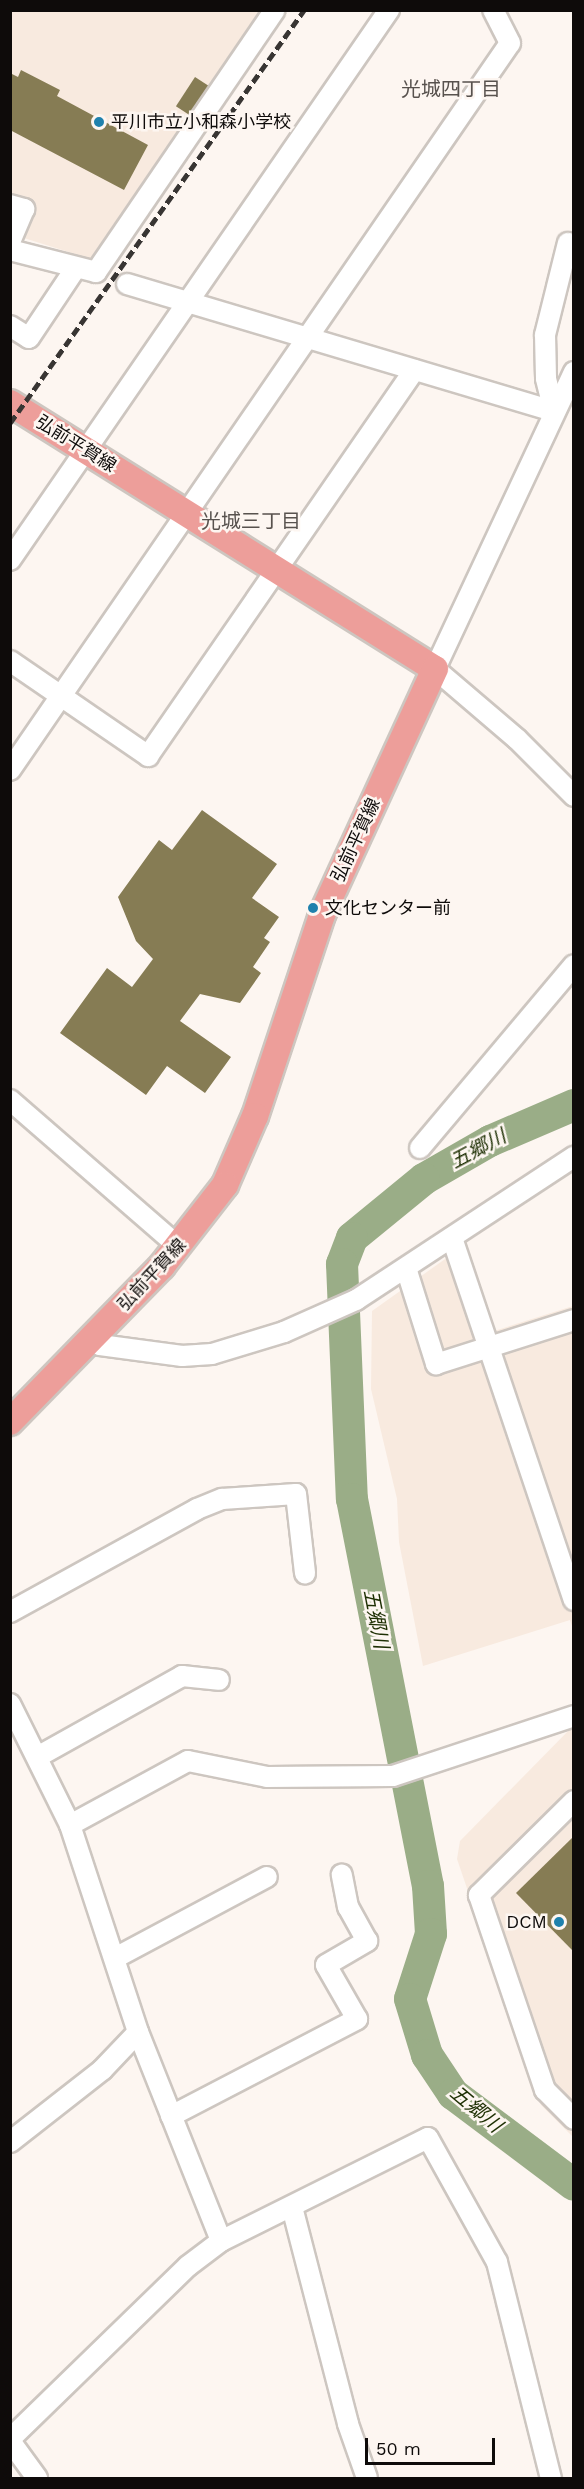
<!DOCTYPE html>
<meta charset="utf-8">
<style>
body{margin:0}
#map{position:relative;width:584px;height:2489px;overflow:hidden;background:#fdf6f1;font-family:"Work Sans","Noto Sans JP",sans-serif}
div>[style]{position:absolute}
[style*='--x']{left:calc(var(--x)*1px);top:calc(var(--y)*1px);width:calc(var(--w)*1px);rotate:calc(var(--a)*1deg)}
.built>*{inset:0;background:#f8eadf}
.river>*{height:32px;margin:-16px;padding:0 16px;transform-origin:16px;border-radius:16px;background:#9aad87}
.building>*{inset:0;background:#867c54;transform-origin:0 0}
.roads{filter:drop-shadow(2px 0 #cdc6c0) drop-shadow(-2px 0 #cdc6c0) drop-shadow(0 2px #cdc6c0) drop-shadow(0 -2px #cdc6c0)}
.minor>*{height:20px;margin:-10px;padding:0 10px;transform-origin:10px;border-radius:10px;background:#fff}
.major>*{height:26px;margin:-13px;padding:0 13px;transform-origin:13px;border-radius:13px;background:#ed9e9a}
.rail>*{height:4.5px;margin-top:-2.25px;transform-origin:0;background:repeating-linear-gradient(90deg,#383533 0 9px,transparent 0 13.5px)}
.dots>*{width:16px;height:16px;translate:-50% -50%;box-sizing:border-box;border:3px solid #fdf6f1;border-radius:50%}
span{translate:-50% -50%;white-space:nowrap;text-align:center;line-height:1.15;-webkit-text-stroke:5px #fdf6f1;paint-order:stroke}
.poi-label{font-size:18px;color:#0e0b0a}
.left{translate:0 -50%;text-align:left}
.right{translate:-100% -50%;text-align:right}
.street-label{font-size:18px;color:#0e0b0a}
.neighbourhood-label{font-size:20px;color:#58524e}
.water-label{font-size:20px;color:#1e3004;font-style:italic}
.frame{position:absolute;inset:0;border:12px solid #0e0b0a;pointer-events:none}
.scale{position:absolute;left:365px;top:2438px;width:130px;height:27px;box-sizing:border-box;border:3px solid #0e0b0a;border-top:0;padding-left:8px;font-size:18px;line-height:21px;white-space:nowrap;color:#0e0b0a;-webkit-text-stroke:4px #fdf6f1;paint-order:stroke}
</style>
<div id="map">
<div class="built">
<i style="clip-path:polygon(10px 11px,263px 11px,97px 256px,91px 259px,11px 234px)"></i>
<i style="clip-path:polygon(462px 1247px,491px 1332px,573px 1306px,573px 1629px,570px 1620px,423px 1666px,399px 1542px,397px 1499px,371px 1389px,372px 1311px)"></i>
<i style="clip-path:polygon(573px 1726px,573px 2137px,541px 2105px,457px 1859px,460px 1841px)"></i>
</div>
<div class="river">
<i style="--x:574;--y:1105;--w:91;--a:156.8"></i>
<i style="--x:490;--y:1141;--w:76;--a:150.1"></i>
<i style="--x:424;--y:1179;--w:93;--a:140.7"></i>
<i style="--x:352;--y:1238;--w:28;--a:111"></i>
<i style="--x:342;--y:1264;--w:235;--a:87.6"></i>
<i style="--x:352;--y:1499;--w:394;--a:78.9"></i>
<i style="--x:428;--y:1886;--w:48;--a:86.4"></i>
<i style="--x:431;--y:1934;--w:68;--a:107.9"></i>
<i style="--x:410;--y:1999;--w:59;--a:73.1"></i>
<i style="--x:427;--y:2055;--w:47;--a:56.3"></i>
<i style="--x:453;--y:2094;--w:151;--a:36.9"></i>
</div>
<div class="building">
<i style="clip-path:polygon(21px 70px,60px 90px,57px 96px,148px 145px,124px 190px,10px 130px,10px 73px,18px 77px)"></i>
<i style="left:195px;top:77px;width:17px;height:35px;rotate:33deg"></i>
<i style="clip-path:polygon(202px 810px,277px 864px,252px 898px,279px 917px,264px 938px,270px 942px,253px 967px,261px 973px,240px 1003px,200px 994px,180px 1021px,231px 1057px,205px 1093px,167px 1066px,146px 1095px,60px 1033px,107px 968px,132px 987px,153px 959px,136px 941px,118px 897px,159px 840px,172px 850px)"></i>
<i style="clip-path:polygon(573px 1837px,573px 1951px,516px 1893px)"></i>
</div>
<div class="roads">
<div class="minor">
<i style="--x:10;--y:205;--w:15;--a:16"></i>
<i style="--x:24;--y:209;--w:36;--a:113"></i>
<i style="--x:10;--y:250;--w:89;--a:14.3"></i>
<i style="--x:96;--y:272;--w:317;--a:-55.7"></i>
<i style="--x:127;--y:284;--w:445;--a:16.6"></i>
<i style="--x:10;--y:326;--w:22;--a:32"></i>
<i style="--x:29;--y:338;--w:83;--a:-56.3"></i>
<i style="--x:574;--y:372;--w:328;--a:115.1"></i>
<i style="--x:435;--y:669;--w:108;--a:40.5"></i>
<i style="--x:517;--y:739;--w:81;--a:45"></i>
<i style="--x:554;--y:411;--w:34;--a:-104"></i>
<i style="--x:546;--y:378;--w:43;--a:-91.3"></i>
<i style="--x:545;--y:335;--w:95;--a:-76"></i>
<i style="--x:10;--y:560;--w:668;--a:-55.43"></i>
<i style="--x:10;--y:661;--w:168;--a:34.5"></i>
<i style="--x:148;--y:756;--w:469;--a:-55.4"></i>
<i style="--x:10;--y:770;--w:882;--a:-55.48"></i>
<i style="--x:510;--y:43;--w:37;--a:-117"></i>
<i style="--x:10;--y:1100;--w:224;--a:41"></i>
<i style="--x:420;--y:1148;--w:239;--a:-49.9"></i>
<i style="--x:452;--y:1238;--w:382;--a:71.4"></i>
<i style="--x:406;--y:1268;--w:101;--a:72.6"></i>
<i style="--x:436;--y:1364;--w:145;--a:-17.7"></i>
<i style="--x:92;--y:1339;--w:10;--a:37"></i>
<i style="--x:100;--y:1345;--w:83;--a:7.6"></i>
<i style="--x:182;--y:1356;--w:30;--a:-4"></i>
<i style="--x:212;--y:1354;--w:75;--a:-17"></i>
<i style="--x:284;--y:1332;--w:79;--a:-24"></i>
<i style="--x:356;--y:1300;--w:261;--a:-33.3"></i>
<i style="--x:10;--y:1612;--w:213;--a:-28.8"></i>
<i style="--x:197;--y:1509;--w:27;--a:-22"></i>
<i style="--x:222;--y:1499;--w:74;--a:-3.9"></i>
<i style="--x:296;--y:1494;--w:80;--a:83.5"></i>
<i style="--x:10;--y:1704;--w:135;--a:63.6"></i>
<i style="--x:70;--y:1825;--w:218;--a:71.8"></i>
<i style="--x:138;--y:2032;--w:225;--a:68.3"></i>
<i style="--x:39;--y:1756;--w:164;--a:-29.2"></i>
<i style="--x:182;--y:1676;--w:37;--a:6"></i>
<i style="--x:574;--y:1801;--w:134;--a:135.3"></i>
<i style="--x:479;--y:1895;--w:206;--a:71.3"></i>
<i style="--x:545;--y:2090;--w:41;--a:45"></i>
<i style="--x:70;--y:1825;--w:134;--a:-28.5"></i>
<i style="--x:188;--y:1761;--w:81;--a:11.4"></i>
<i style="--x:267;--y:1777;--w:126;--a:-0.5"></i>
<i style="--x:393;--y:1776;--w:191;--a:-18.3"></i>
<i style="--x:115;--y:1958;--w:172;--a:-28.1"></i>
<i style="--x:171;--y:2116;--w:210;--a:-27.5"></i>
<i style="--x:357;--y:2019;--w:62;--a:-119.9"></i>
<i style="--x:326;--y:1965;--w:48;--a:-30.3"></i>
<i style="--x:367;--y:1941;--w:39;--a:-119"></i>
<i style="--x:348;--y:1907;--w:33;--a:-101"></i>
<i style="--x:10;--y:2142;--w:117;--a:-38"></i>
<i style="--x:102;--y:2070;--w:52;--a:-46.5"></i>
<i style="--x:292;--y:2207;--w:224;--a:75.5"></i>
<i style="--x:348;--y:2424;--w:57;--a:70.6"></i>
<i style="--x:10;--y:2439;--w:248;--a:-44.2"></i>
<i style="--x:188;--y:2266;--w:41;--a:-37.1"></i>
<i style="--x:221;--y:2241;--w:231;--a:-26.5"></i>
<i style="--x:428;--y:2138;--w:142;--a:60.9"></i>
<i style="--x:497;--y:2262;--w:223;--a:76"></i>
<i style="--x:10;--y:2441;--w:46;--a:53.9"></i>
</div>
<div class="major">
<i style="--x:10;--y:403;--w:501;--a:32.04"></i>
<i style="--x:435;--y:669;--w:271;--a:114.7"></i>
<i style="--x:322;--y:915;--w:212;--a:108.4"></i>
<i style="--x:255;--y:1116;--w:75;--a:113.5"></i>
<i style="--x:225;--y:1185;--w:103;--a:127.9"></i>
<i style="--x:162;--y:1266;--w:218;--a:134.3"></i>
</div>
</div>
<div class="rail">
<i style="--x:10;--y:423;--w:507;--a:-54.55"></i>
</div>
<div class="dots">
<i style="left:99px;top:122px;background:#1f81ad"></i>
<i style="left:313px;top:908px;background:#1f81ad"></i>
<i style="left:559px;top:1922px;background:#1f81ad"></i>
</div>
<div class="poi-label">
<span class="left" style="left:111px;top:122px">平川市立小和森小学校</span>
<span class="left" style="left:325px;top:908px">文化センター前</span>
<span class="right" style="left:547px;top:1922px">DCM</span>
</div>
<div class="street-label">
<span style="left:76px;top:444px;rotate:32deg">弘前平賀線</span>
<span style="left:356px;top:840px;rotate:-65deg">弘前平賀線</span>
<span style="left:152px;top:1275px;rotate:-47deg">弘前平賀線</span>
</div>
<div class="neighbourhood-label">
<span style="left:451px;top:89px">光城四丁目</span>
<span style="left:251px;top:521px">光城三丁目</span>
</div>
<div class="water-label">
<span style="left:478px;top:1149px;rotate:-28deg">五郷川</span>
<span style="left:376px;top:1619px;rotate:79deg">五郷川</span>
<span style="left:476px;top:2109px;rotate:40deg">五郷川</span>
</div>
<div class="frame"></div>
<div class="scale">50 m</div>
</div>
